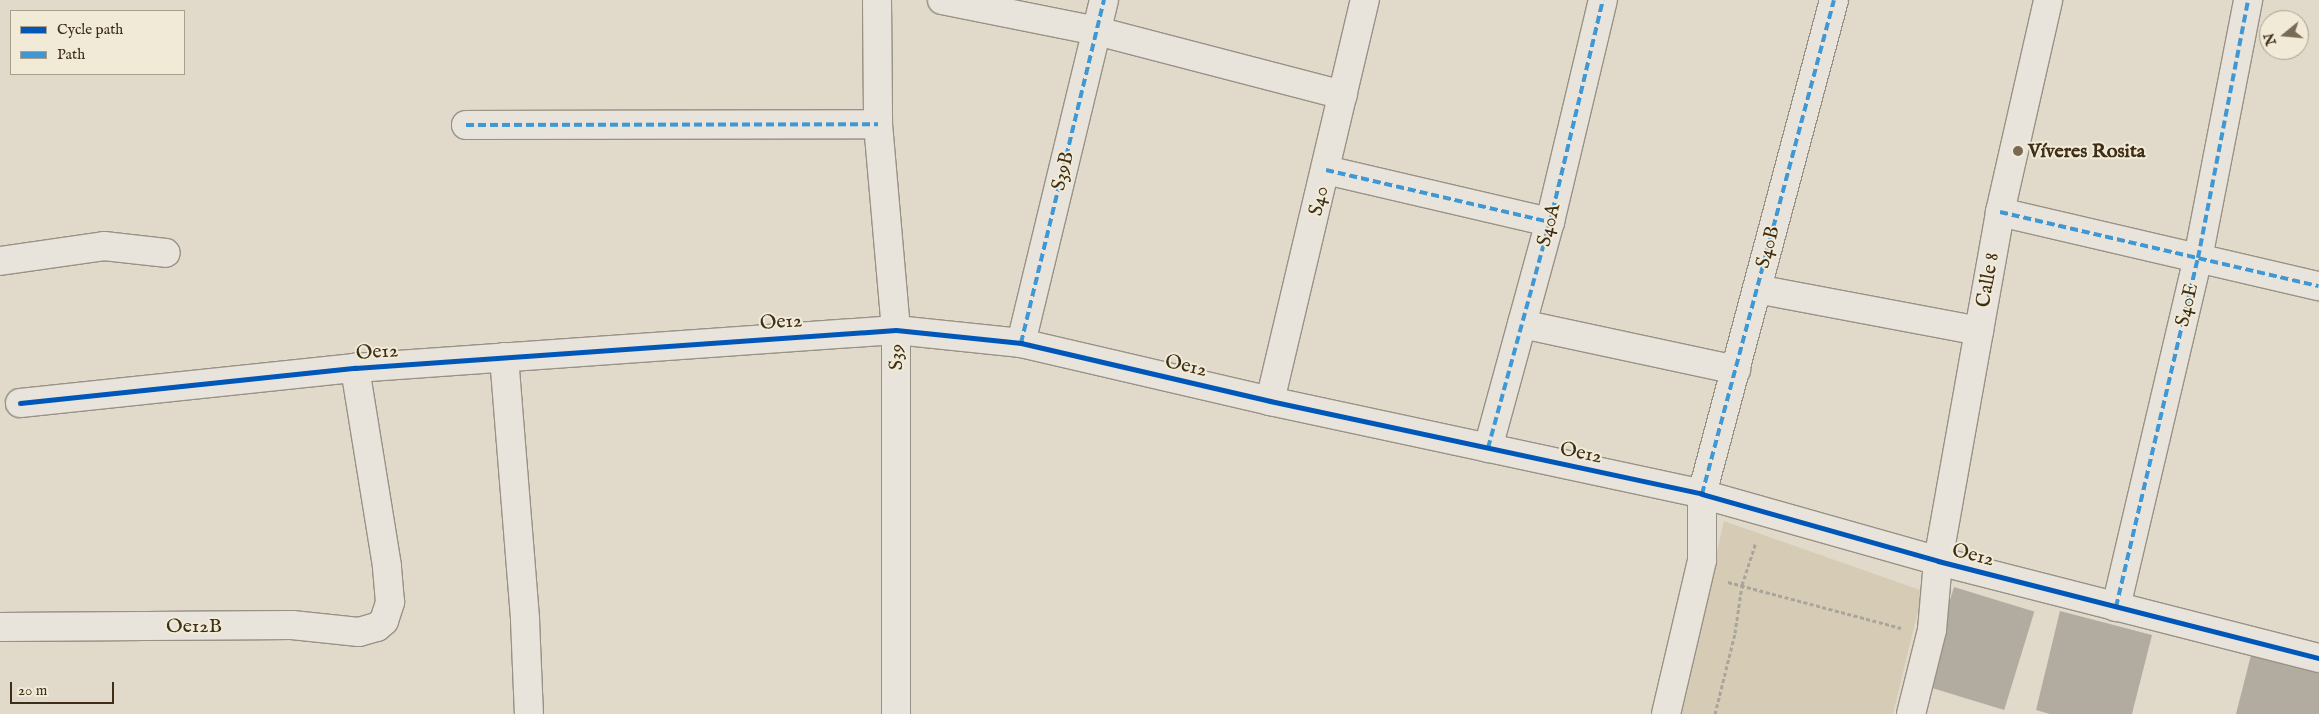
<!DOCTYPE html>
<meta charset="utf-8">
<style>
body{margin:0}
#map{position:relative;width:2319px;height:714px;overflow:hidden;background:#e1dacb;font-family:"IM FELL English",serif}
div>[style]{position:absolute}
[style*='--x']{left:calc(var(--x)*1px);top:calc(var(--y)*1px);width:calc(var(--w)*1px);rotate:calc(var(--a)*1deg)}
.green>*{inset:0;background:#d6ccb6}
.building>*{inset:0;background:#b2aca0;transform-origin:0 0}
.path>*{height:3px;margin-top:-1.5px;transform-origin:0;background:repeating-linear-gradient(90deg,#aaa59c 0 4px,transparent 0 6.5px)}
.roads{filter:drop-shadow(1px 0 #989286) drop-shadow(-1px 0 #989286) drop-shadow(0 1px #989286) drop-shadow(0 -1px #989286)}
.minor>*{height:28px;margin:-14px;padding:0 14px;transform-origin:14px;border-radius:14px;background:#e8e4dc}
.quiet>*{height:4px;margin-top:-2px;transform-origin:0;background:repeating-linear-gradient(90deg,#3f97d4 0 8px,transparent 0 12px)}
.cycleway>*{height:5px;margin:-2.5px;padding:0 2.5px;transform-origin:2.5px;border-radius:2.5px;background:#0057b8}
.dots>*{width:14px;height:14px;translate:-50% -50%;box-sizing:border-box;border:2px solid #f1ead7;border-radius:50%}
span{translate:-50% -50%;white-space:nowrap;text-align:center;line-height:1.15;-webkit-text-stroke:4px #f1ead7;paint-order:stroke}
.poi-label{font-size:20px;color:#3f2e16;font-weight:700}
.left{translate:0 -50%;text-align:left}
.street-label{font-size:20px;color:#3f2e16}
.legend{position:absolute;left:10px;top:10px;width:175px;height:65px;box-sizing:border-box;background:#f1ead7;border:1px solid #aa9f8a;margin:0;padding:6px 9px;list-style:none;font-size:15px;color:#3f2e16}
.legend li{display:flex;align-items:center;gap:10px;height:25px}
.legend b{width:25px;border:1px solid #aa9f8a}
.north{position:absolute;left:2259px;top:10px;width:50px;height:50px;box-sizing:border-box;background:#f1ead7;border:1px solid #aa9f8a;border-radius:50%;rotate:253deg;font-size:14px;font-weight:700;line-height:20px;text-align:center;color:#3f2e16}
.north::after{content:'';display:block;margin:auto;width:18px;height:22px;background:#786a55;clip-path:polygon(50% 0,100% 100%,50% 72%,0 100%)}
.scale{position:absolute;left:10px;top:682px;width:104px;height:22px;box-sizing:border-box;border:2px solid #3f2e16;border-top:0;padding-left:6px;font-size:15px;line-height:18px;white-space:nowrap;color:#3f2e16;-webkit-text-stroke:4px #f1ead7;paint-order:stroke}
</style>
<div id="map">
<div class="green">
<i style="clip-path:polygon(1724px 521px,1923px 591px,1893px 714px,1680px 714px)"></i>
</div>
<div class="building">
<i style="left:1954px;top:587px;width:84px;height:103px;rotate:17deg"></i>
<i style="clip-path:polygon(2060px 611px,2152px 635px,2132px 714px,2050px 714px,2036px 710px)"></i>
<i style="clip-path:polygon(2251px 655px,2319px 673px,2319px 714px,2236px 714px)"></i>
</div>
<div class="path">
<i style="--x:1728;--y:582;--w:179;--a:14.9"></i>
<i style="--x:1715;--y:714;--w:83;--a:-76.1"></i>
<i style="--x:1735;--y:633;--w:49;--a:-81.7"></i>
<i style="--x:1742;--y:585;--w:45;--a:-72"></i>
</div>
<div class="roads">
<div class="minor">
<i style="--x:877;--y:0;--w:124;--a:89.5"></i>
<i style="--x:878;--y:124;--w:207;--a:85"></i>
<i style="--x:896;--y:330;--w:384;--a:90"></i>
<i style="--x:942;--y:0;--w:158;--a:11.3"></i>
<i style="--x:1097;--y:31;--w:254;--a:14.6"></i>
<i style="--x:466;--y:125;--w:412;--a:-0.1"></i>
<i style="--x:1326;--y:170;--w:230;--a:13.1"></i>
<i style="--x:2000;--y:212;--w:327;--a:13.1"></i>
<i style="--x:0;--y:261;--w:105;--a:-8.2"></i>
<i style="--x:104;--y:246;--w:62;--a:6.4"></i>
<i style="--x:1757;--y:289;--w:226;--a:10.7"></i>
<i style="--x:1522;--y:324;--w:219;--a:12.1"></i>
<i style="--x:1021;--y:343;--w:353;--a:-76.4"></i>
<i style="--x:504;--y:357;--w:264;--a:85.4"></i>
<i style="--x:525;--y:620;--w:94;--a:87.6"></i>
<i style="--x:1270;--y:401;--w:412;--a:-76.7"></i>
<i style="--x:20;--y:403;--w:337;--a:-6"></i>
<i style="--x:355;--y:368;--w:542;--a:-4.02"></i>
<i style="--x:896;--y:330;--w:126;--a:5.9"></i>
<i style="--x:1021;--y:343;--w:256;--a:13.1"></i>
<i style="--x:1270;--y:401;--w:442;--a:12.1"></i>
<i style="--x:1702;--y:494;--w:245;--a:15.8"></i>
<i style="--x:1938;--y:561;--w:393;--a:14.3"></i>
<i style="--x:1488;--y:448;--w:234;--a:-74.7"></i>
<i style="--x:1550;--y:222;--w:228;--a:-76.6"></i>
<i style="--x:2116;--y:607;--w:359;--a:-76.8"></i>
<i style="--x:2198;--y:258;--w:263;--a:-79"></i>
<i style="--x:0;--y:627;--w:292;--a:-0.4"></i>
<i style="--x:292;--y:625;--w:67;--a:6"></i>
<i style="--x:359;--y:632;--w:19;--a:-16"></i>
<i style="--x:377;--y:627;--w:9;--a:-41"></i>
<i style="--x:384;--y:621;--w:20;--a:-72"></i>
<i style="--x:390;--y:602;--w:36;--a:-95"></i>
<i style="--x:387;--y:566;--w:201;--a:-99.2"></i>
<i style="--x:1666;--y:714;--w:158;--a:-76.8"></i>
<i style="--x:1702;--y:560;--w:66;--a:-90"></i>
<i style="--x:1702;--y:494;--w:511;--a:-75.04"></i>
<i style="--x:1911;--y:714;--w:87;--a:-76"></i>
<i style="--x:1932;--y:630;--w:69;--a:-85"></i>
<i style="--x:1938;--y:561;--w:354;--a:-79.9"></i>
<i style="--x:2000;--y:212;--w:217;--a:-77.2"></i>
</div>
</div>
<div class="quiet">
<i style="--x:466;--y:125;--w:412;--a:-0.1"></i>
<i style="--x:1326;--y:170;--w:230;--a:13.1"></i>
<i style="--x:2000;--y:212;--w:327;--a:13.1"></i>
<i style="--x:1021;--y:343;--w:353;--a:-76.4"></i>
<i style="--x:1488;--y:448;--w:234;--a:-74.7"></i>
<i style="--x:1550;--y:222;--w:228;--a:-76.6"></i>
<i style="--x:1702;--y:494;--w:511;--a:-75.04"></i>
<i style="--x:2116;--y:607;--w:359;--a:-76.8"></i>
<i style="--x:2198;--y:258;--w:263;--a:-79"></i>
</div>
<div class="cycleway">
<i style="--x:20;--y:403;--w:337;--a:-6"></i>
<i style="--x:355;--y:368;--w:542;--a:-4.02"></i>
<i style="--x:896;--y:330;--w:126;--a:5.9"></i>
<i style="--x:1021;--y:343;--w:256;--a:13.1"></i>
<i style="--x:1270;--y:401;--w:442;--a:12.1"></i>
<i style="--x:1702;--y:494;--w:245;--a:15.8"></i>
<i style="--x:1938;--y:561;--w:393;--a:14.3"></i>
</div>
<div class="dots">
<i style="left:2018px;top:151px;background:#786a55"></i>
</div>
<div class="poi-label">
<span class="left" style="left:2028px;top:151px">Víveres Rosita</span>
</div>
<div class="street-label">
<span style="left:1063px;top:171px;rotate:-76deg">S39B</span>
<span style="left:1319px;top:201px;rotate:-76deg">S40</span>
<span style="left:1549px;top:225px;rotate:-76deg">S40A</span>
<span style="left:1768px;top:247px;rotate:-75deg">S40B</span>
<span style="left:1988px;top:280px;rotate:-80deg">Calle 8</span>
<span style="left:2187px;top:305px;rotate:-77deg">S40E</span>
<span style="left:781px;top:322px;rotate:-4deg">Oe12</span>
<span style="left:377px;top:352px;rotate:-4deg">Oe12</span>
<span style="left:896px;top:357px;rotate:-90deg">S39</span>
<span style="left:1186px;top:366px;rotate:13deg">Oe12</span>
<span style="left:1581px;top:453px;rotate:12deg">Oe12</span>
<span style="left:1973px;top:555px;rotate:14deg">Oe12</span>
<span style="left:194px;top:626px">Oe12B</span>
</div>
<ul class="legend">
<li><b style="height:6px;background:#0057b8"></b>Cycle path</li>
<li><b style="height:6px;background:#3f97d4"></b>Path</li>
</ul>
<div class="north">N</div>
<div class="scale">20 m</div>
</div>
